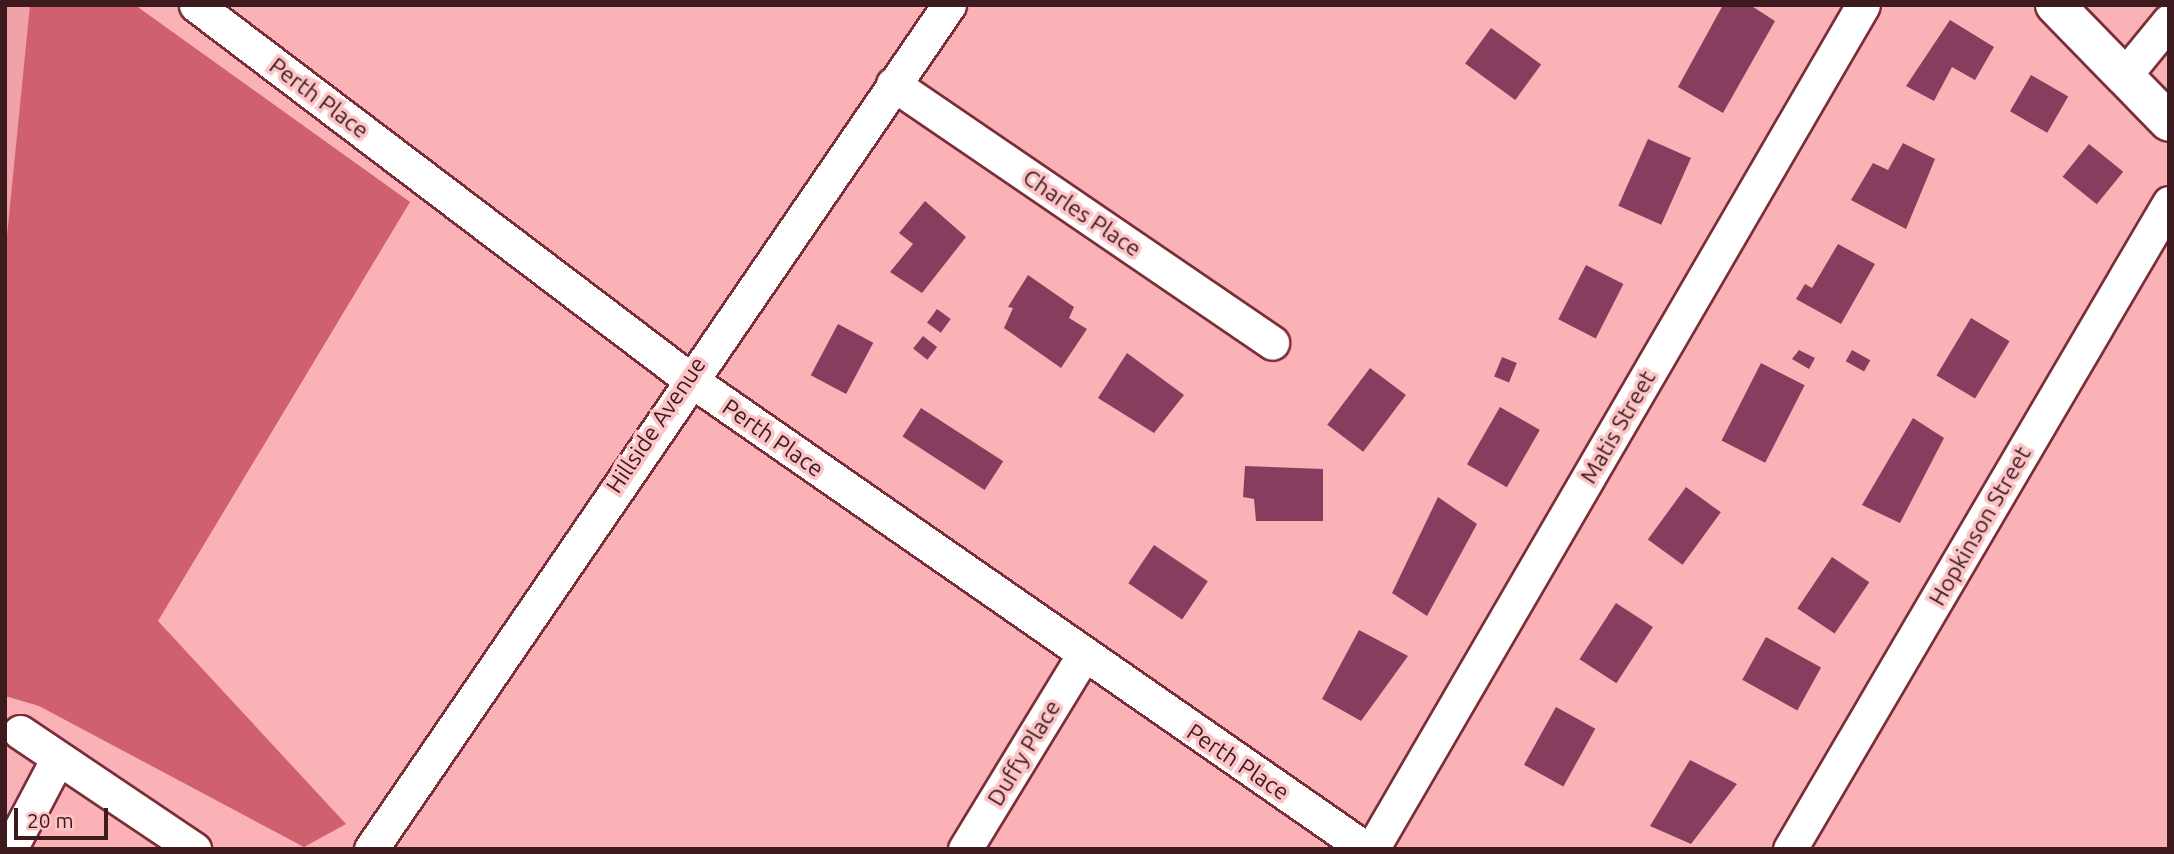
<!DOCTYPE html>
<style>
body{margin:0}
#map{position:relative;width:2174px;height:854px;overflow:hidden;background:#fab2b6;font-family:Ubuntu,sans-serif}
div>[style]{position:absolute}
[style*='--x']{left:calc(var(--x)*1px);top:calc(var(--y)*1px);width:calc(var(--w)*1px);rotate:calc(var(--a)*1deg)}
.built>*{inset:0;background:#efa2a7}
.forest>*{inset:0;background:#d0606d}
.building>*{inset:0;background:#873e5e;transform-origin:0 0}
.roads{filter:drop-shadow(2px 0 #7a2e39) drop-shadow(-2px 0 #7a2e39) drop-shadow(0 2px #7a2e39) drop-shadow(0 -2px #7a2e39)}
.street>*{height:33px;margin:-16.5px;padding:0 16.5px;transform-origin:16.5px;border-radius:16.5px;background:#fff}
.secondary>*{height:38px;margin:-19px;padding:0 19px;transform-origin:19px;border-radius:19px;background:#fff}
span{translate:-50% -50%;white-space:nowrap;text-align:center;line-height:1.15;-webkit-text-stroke:7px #fcc4c7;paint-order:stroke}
.street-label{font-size:23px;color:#3c1a1e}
.frame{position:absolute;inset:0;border:7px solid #3c1a1e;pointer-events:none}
.scale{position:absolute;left:14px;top:808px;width:94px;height:32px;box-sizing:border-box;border:4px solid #3c1a1e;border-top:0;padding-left:9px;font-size:21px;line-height:24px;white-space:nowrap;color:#3c1a1e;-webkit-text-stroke:5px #fcc4c7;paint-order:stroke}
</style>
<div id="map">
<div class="built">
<i style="clip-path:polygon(5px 5px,89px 5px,5px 440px)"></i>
</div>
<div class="forest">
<i style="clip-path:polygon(30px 5px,135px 5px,410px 202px,158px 621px,346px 824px,304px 847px,39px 706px,5px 696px,5px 256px)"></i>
</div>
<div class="building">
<i style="clip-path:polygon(1723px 5px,1750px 5px,1775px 21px,1723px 113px,1678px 87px)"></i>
<i style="clip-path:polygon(1950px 20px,1994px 47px,1975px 80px,1952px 67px,1934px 101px,1906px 86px)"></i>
<i style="left:1491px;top:28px;width:62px;height:44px;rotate:36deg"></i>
<i style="left:2031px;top:75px;width:43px;height:42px;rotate:30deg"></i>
<i style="left:1648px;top:139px;width:47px;height:73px;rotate:24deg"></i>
<i style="clip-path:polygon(1903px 143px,1935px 159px,1906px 229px,1851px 200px,1873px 163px,1888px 170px)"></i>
<i style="left:2089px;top:144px;width:44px;height:42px;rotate:39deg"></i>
<i style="clip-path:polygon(925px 201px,966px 237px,922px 293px,890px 272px,913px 244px,899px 233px)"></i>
<i style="clip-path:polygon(1838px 244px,1875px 264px,1841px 324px,1796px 299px,1805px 284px,1812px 288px)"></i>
<i style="left:1586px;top:265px;width:42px;height:61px;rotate:27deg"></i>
<i style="clip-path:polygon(1028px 275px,1074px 307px,1069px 318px,1087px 329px,1061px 368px,1004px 328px,1013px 308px,1008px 307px)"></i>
<i style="left:937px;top:309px;width:17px;height:17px;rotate:36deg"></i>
<i style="left:1971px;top:318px;width:45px;height:67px;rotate:31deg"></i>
<i style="left:838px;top:324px;width:40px;height:58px;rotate:28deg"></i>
<i style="left:923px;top:336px;width:18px;height:16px;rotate:38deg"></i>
<i style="clip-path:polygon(1799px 350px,1815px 358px,1809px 369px,1792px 359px)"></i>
<i style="left:1852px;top:350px;width:21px;height:13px;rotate:29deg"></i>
<i style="clip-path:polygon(1127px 353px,1184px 395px,1154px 433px,1098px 398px)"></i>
<i style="left:1502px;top:357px;width:16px;height:21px;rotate:22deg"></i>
<i style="left:1761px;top:363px;width:49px;height:87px;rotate:27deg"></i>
<i style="left:1370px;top:368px;width:45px;height:71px;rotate:37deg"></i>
<i style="left:1500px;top:407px;width:46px;height:66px;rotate:30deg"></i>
<i style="left:921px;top:408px;width:98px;height:34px;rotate:33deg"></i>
<i style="clip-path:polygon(1913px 418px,1944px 438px,1900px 523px,1862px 505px)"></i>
<i style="clip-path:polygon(1245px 466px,1323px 469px,1323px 521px,1256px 521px,1254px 499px,1243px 497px)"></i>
<i style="left:1686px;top:487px;width:43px;height:65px;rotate:36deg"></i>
<i style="clip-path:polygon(1438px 497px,1477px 524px,1427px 616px,1392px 593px)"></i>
<i style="left:1154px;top:545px;width:65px;height:46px;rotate:34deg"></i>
<i style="left:1832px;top:557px;width:45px;height:62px;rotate:34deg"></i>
<i style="left:1616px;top:603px;width:44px;height:67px;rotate:33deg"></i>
<i style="clip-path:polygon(1359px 630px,1408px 656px,1361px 721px,1322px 699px)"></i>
<i style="left:1766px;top:637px;width:63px;height:49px;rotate:29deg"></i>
<i style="left:1556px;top:707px;width:45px;height:66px;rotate:29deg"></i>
<i style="clip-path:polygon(1690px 760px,1737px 784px,1691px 844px,1650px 826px)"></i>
</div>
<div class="roads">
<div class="street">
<i style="--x:196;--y:5;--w:617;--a:37.17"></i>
<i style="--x:688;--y:378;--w:826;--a:34.79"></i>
<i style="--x:2124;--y:76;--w:71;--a:-50.7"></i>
<i style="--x:893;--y:84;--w:459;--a:34.3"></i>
<i style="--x:20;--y:732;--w:210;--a:33.9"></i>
<i style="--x:10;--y:849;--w:101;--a:-62.2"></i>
<i style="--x:371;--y:849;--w:1023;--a:-55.6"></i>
<i style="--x:965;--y:849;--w:225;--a:-58.6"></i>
<i style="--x:1372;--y:849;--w:976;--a:-59.81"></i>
<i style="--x:1790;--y:849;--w:749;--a:-59.6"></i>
</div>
<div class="secondary">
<i style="--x:2055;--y:5;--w:163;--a:45.7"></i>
</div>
</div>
<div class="street-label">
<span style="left:319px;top:98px;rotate:37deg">Perth Place</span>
<span style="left:1082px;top:213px;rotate:34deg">Charles Place</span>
<span style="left:656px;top:425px;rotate:-56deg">Hillside Avenue</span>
<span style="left:1618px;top:427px;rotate:-60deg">Matis Street</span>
<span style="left:773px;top:438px;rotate:35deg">Perth Place</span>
<span style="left:1980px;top:526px;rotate:-60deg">Hopkinson Street</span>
<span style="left:1024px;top:753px;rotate:-59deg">Duffy Place</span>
<span style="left:1238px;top:762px;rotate:34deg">Perth Place</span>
</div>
<div class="frame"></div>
<div class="scale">20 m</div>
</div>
